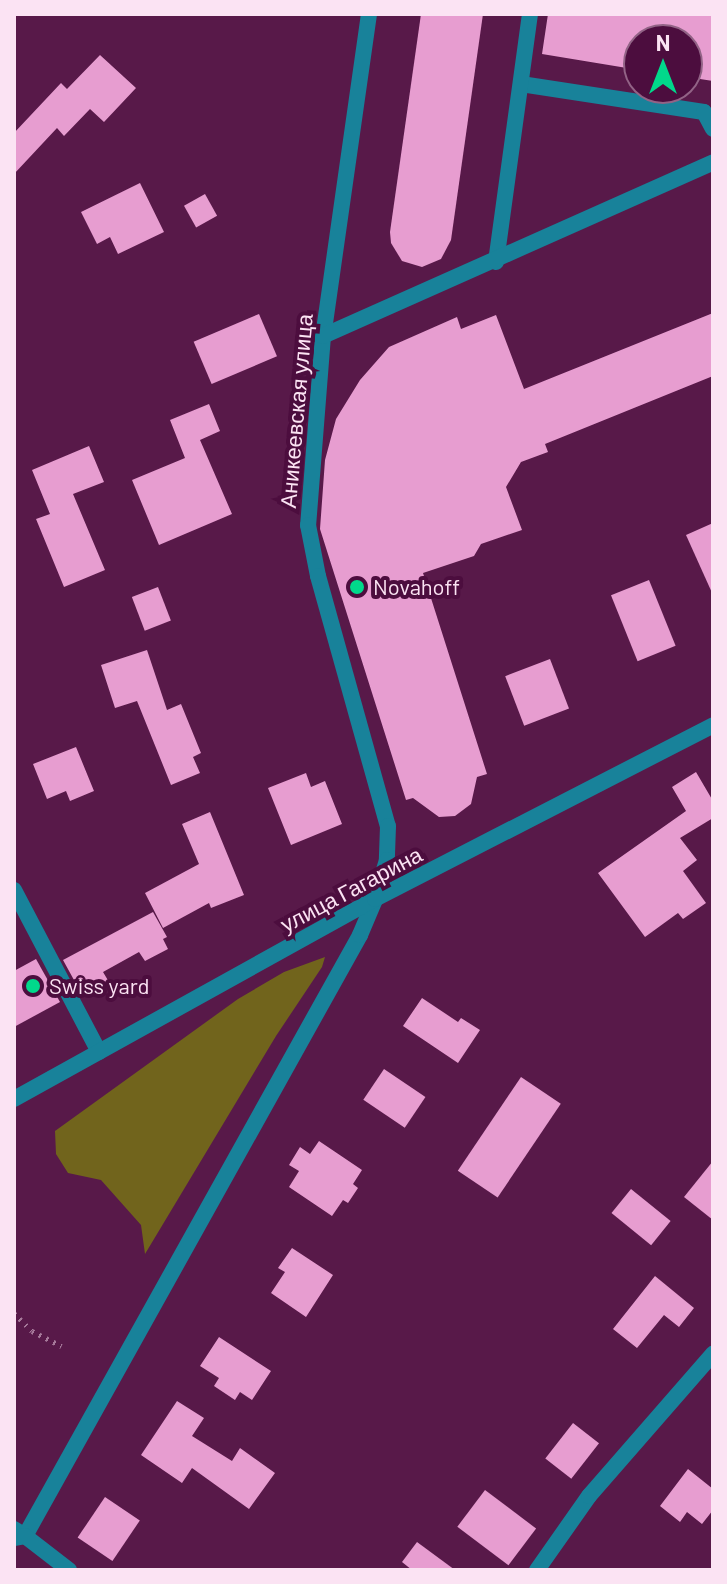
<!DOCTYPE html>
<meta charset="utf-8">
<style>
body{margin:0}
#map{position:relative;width:727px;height:1584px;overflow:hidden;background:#581949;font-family:Barlow,sans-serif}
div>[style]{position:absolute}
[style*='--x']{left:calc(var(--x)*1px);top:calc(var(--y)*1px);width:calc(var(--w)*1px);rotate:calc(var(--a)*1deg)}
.forest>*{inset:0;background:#71641c}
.building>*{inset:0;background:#e79dd0;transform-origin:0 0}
.path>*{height:5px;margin-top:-2.5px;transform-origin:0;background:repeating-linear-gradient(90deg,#a6799a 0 2px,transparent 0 8px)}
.service>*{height:16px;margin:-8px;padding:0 8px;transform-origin:8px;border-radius:8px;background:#18829a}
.minor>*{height:16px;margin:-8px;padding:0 8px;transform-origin:8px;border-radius:8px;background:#18829a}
.dots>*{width:22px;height:22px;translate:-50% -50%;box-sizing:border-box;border:4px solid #4c0d3e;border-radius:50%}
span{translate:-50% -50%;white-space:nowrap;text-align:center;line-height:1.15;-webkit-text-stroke:8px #4c0d3e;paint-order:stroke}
.street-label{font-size:22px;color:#fbe3f3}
.poi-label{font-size:22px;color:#fbe3f3}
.left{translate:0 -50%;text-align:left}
.frame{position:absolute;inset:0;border:16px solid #fbe3f3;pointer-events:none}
.north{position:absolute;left:623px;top:24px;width:80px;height:80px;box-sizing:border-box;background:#4c0d3e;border:2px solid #926386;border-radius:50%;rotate:0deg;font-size:22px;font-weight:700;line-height:32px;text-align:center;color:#fbe3f3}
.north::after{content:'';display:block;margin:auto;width:28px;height:36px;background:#01d98b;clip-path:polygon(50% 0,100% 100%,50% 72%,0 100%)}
</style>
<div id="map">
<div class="forest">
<i style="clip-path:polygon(325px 957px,322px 967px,276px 1036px,145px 1254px,141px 1225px,101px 1180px,68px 1173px,56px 1154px,55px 1131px,238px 999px,284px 972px)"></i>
</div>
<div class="building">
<i style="clip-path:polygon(421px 14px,483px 14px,451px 240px,441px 259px,422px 267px,402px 261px,391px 243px,390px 232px)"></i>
<i style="clip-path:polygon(548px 14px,713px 14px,713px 81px,687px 77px,687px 40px,639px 40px,639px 70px,542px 54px)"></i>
<i style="clip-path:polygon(100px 55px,136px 88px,104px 122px,90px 109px,64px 136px,57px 128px,14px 174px,14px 133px,61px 83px,67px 89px)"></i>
<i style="clip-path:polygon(140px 183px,164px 232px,118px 254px,110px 237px,97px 244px,81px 212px)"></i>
<i style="left:205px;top:194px;width:25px;height:24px;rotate:61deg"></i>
<i style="clip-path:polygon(713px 313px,713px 376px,545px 444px,548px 452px,521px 462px,506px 487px,522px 530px,481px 544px,474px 556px,423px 573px,487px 774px,477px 777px,471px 804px,455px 816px,439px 817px,413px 798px,406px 800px,320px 529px,325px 460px,336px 419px,360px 380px,389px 347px,457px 317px,461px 329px,496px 315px,524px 389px)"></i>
<i style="left:259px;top:314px;width:46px;height:71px;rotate:67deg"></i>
<i style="clip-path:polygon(209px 404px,220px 431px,200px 440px,232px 514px,159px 545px,132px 480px,185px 458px,170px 420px)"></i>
<i style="clip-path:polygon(89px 446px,104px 482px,73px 494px,105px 570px,64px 587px,36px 519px,50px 514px,32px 470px)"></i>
<i style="clip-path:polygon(713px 523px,713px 595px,686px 535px)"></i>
<i style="left:649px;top:580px;width:71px;height:41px;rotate:68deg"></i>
<i style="left:158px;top:587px;width:36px;height:28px;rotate:69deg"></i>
<i style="clip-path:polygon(147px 650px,167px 710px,181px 704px,201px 753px,193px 757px,200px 773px,171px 785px,137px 701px,115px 708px,101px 665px)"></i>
<i style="left:550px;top:659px;width:53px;height:48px;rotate:69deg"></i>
<i style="clip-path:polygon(76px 747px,94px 791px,70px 801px,66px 791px,47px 799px,33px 764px)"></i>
<i style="clip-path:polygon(696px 772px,713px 801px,713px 818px,680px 838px,697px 860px,683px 871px,706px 903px,683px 919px,678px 913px,645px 937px,598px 873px,686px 811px,672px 787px)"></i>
<i style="clip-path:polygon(306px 773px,311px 787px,325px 781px,342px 824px,291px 845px,268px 788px)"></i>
<i style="clip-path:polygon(210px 812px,244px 895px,211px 908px,209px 903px,163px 928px,145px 893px,199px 864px,182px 824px)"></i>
<i style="clip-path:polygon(153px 912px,167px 937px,163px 939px,168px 949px,145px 961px,139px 952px,103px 972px,109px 982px,86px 994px,83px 989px,80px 991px,63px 960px)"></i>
<i style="clip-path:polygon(36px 959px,60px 1002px,14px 1027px,14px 971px)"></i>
<i style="clip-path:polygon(422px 998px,458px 1022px,461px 1018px,480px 1030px,458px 1063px,403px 1026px)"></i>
<i style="left:384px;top:1069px;width:50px;height:37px;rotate:34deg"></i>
<i style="left:521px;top:1077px;width:48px;height:113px;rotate:34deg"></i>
<i style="clip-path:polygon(319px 1141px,362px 1170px,353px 1184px,358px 1188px,348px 1203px,343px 1200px,332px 1216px,289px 1187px,299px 1171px,289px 1165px,300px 1147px,310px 1154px)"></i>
<i style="clip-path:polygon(713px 1161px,713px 1220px,684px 1197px)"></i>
<i style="left:631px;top:1189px;width:51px;height:31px;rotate:39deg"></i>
<i style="clip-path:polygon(292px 1248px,333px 1275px,306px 1317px,271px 1293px,285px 1272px,278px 1268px)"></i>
<i style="clip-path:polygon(655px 1276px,694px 1308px,679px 1327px,664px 1315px,637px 1348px,613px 1329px)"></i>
<i style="clip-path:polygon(219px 1337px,271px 1371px,252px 1400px,240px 1392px,235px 1400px,214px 1386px,219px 1378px,200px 1366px)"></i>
<i style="clip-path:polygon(177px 1401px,204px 1418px,192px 1436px,232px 1461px,240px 1448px,275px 1473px,249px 1509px,192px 1468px,182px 1483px,141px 1455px)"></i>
<i style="left:573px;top:1423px;width:33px;height:45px;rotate:38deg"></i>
<i style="clip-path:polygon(688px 1469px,713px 1489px,713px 1510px,702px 1524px,687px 1512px,680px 1522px,660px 1506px)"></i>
<i style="left:485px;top:1490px;width:64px;height:46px;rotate:37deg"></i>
<i style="left:105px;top:1497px;width:42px;height:49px;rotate:34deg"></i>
<i style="clip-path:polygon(417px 1542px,455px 1570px,412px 1570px,402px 1562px)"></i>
</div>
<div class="path">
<i style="--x:14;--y:1313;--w:25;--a:45"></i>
<i style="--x:32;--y:1331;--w:33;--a:27"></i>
</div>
<div class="service">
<i style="--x:521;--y:84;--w:185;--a:8.7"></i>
<i style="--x:704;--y:112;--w:19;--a:62"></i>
<i style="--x:496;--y:262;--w:250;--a:-82.2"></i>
<i style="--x:14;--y:890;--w:183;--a:62.3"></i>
<i style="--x:14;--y:1529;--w:13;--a:32"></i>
<i style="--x:25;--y:1536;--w:688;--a:-60.86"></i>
<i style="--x:360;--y:935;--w:39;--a:-67"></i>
<i style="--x:537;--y:1570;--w:90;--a:-54.9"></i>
<i style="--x:589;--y:1496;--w:189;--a:-48.9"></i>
</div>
<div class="minor">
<i style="--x:369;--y:14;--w:325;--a:98.1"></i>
<i style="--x:323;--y:336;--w:190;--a:94.5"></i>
<i style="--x:308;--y:525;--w:52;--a:78.9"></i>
<i style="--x:318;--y:576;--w:260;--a:74.4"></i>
<i style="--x:388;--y:826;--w:34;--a:92"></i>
<i style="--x:387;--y:860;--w:41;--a:107.1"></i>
<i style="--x:323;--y:336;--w:427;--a:-24"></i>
<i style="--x:14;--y:1099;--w:413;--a:-29"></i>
<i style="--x:375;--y:899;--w:380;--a:-27.2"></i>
<i style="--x:14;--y:1538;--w:11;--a:-10"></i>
<i style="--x:25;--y:1536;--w:56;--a:37.7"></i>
</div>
<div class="dots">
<i style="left:357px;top:587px;background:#01d98b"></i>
<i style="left:33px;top:986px;background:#01d98b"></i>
</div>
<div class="street-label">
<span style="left:296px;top:411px;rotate:-85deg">Аникеевская улица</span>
<span style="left:351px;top:889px;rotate:-28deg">улица Гагарина</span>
</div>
<div class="poi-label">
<span class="left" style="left:373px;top:587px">Novahoff</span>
<span class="left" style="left:49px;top:986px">Swiss yard</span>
</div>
<div class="frame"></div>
<div class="north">N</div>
</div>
